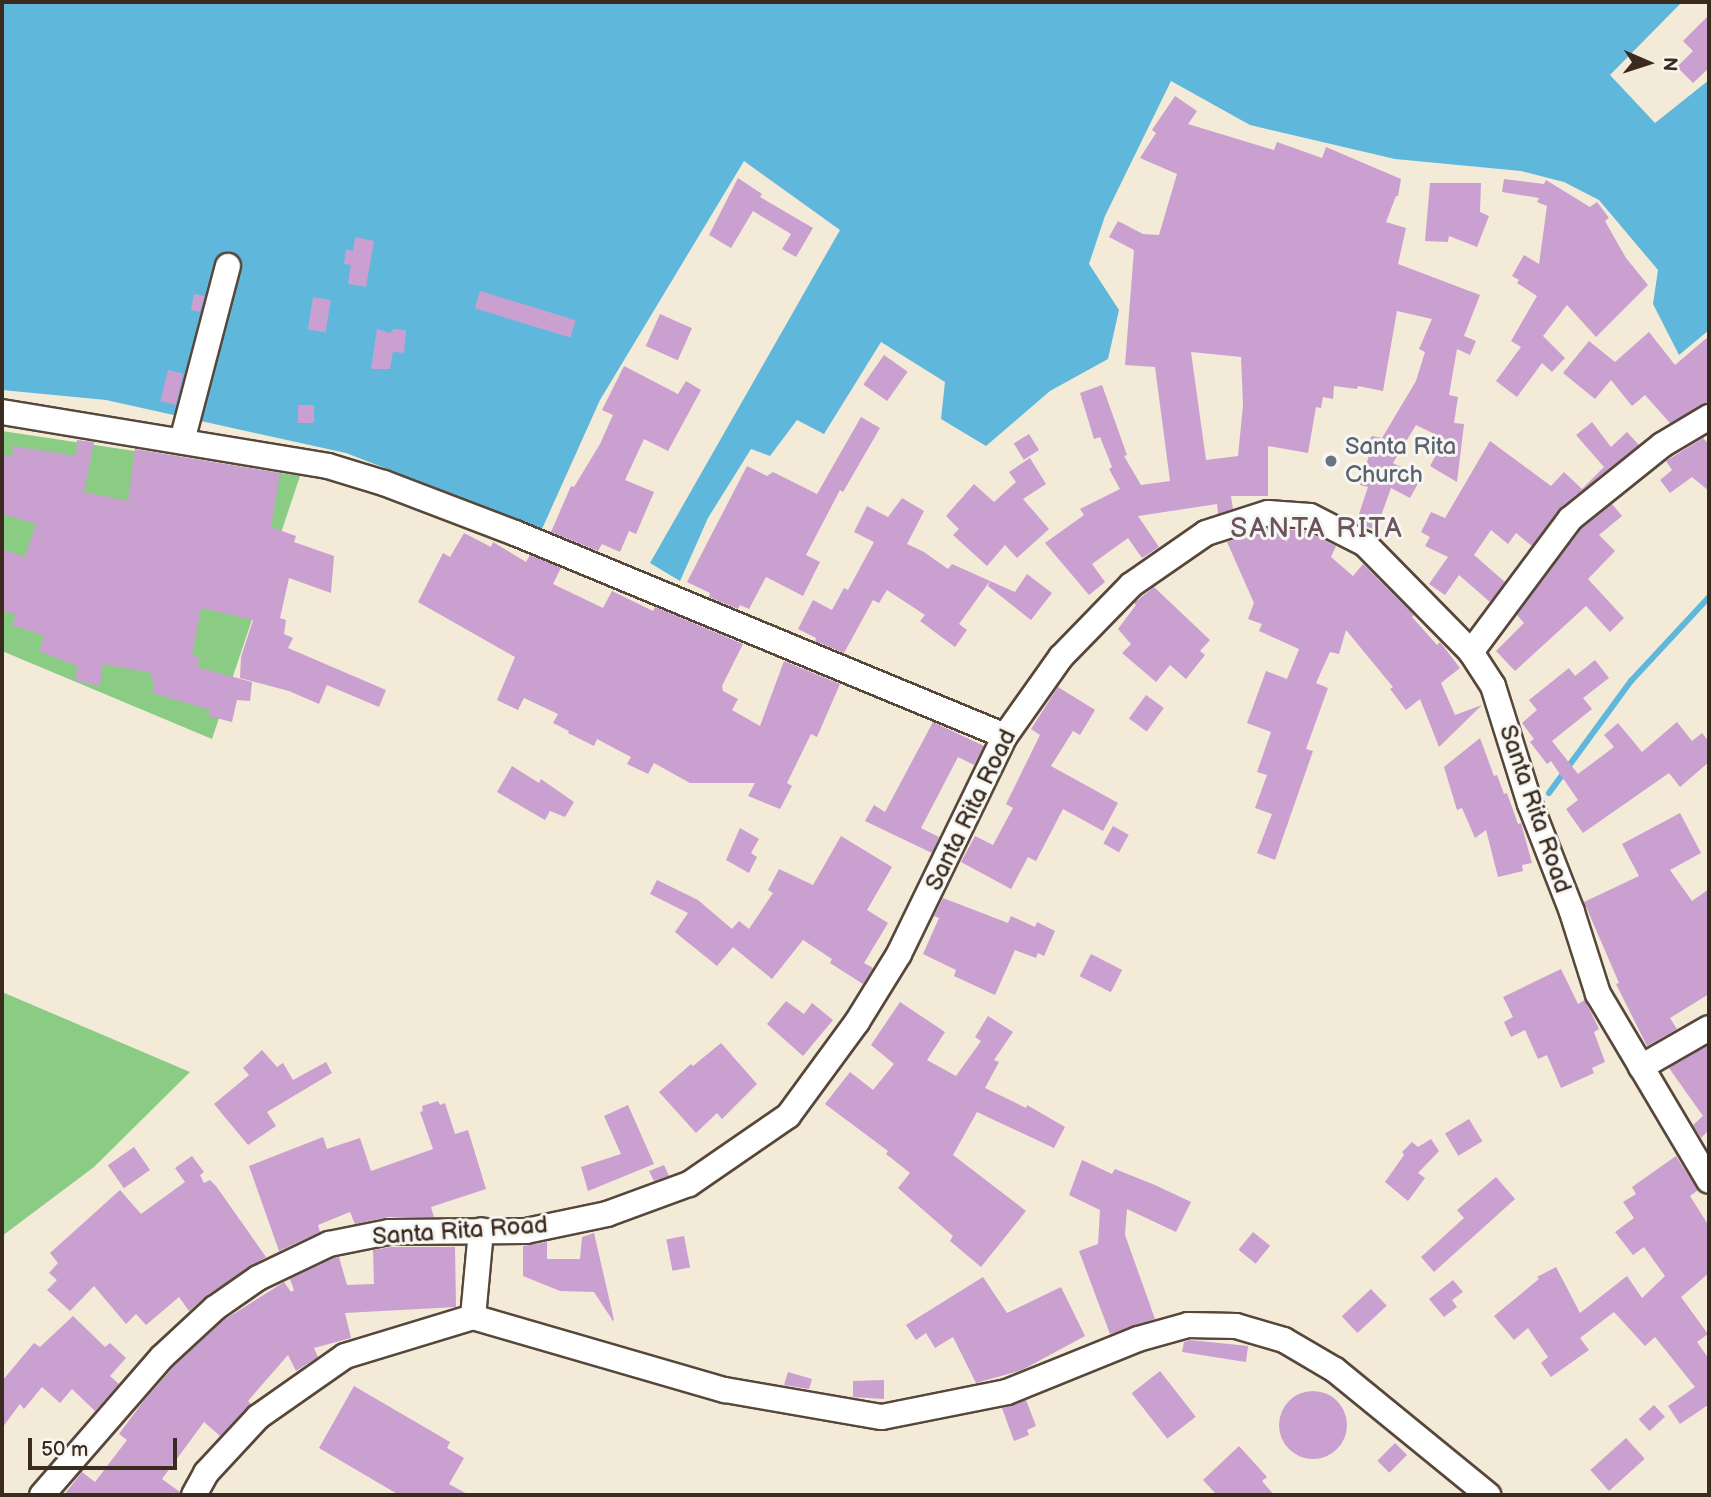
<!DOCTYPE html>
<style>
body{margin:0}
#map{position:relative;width:1711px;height:1497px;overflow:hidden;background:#f3ead8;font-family:"Balsamiq Sans",sans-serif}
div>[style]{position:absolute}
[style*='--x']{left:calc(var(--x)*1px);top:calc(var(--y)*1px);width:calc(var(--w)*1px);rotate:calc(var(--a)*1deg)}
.green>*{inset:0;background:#8acc84}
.water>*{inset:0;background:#5fb7dc}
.stream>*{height:6px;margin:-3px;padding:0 3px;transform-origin:3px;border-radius:3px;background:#5fb7dc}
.building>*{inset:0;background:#caa0d1;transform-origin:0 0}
.round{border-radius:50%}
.roads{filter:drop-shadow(2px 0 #57473a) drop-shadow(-2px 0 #57473a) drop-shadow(0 2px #57473a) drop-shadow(0 -2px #57473a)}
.minor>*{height:24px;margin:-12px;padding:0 12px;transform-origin:12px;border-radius:12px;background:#fff}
.dots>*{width:19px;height:19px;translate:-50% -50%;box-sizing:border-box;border:4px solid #f6f6f2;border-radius:50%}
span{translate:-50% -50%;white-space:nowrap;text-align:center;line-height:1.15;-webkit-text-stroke:6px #f6f6f2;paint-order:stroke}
.worship-label{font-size:24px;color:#5b616d}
.left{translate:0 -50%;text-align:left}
.street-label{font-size:24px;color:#3b2a1e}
.quarter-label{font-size:28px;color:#6d535d;letter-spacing:2px}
.frame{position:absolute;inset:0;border:4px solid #3b2a1e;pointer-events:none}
.north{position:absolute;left:1613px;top:28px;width:70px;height:70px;-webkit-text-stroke:5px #f6f6f2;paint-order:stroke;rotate:93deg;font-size:19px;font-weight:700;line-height:28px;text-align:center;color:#3b2a1e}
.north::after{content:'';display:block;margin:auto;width:24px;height:32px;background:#3b2a1e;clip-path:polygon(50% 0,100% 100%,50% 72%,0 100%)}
.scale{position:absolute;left:28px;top:1438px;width:149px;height:32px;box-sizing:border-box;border:4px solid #3b2a1e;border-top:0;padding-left:9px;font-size:21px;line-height:24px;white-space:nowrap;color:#3b2a1e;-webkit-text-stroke:5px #f6f6f2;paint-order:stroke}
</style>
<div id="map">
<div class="green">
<i style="clip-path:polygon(2px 431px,300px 476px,212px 739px,2px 651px)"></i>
<i style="clip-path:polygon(2px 992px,190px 1072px,94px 1167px,2px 1236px)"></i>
</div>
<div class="water">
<i style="clip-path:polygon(2px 2px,1682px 2px,1610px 75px,1655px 123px,1709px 80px,1709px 330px,1679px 355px,1653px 304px,1658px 270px,1599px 200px,1564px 182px,1521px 171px,1395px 159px,1250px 125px,1171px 81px,1105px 216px,1089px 264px,1119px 310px,1108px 359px,1050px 391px,986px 446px,941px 419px,945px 382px,881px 342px,824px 434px,797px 420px,770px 456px,751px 449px,708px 518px,680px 581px,650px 563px,840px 230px,744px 161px,600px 400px,542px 529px,346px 453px,106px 400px,2px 390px)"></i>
</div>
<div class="stream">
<i style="--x:1549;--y:793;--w:139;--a:-53.8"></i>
<i style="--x:1631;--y:681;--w:115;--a:-47.1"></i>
</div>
<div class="building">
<i style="clip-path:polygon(1709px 15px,1709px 68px,1693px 83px,1677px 67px,1693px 51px,1683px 41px)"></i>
<i style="clip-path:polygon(evenodd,1175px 96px,1197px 111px,1188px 124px,1274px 150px,1277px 142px,1322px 158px,1326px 147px,1401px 179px,1398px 196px,1396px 196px,1386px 222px,1406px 228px,1398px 264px,1480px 295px,1464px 336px,1476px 341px,1470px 355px,1457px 349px,1449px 395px,1458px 397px,1454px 423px,1464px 424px,1457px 482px,1430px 466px,1445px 439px,1416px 425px,1393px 463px,1421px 478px,1410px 498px,1391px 488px,1376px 530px,1356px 523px,1368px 487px,1360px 485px,1370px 452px,1364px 448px,1372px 436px,1382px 438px,1416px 381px,1425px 352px,1419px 349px,1432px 319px,1397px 311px,1383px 391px,1358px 386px,1357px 389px,1334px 386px,1333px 399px,1323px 397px,1321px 408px,1316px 407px,1308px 453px,1268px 446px,1268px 496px,1231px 496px,1233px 509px,1218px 514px,1217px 504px,1138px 516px,1159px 547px,1142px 558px,1128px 538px,1092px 564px,1105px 582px,1089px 595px,1045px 543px,1084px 515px,1080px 509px,1120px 489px,1109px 469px,1112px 467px,1100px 437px,1094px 439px,1080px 393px,1102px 385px,1127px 455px,1124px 456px,1141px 485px,1170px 481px,1155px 367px,1125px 365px,1134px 250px,1109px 237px,1118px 221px,1143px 234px,1159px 235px,1177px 174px,1140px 158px,1156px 133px,1152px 130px,1175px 96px,1191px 352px,1241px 357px,1243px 405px,1238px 456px,1206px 460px,1191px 352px)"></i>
<i style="clip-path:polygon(738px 178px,762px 194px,760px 197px,813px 228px,796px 257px,782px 249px,791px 234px,753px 211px,731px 248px,709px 235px)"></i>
<i style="clip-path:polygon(1504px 179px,1544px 184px,1546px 180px,1590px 207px,1597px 202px,1609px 218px,1605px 221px,1626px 258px,1648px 285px,1596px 337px,1567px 305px,1543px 336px,1565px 358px,1552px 372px,1542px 363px,1517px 397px,1496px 381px,1521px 347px,1511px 341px,1537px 296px,1517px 283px,1519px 280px,1512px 276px,1524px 255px,1539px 264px,1547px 206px,1537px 202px,1539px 198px,1502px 192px)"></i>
<i style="clip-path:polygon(1430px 183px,1481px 183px,1480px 212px,1489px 216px,1477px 247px,1449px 236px,1448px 242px,1425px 241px)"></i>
<i style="clip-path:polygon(355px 237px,374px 241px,366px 287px,348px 284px,351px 265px,344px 264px,346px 249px,353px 251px)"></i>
<i style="left:480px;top:291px;width:100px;height:18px;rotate:17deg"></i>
<i style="clip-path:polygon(194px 294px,205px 296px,200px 312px,191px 310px)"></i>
<i style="left:313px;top:297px;width:18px;height:33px;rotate:9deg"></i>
<i style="left:660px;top:314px;width:35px;height:35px;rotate:24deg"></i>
<i style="clip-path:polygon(377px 329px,390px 333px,394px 329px,406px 330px,404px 353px,393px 352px,390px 369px,371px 369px)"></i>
<i style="clip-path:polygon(1649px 332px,1675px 365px,1709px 336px,1709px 402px,1670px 423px,1645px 395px,1632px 406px,1611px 380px,1595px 399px,1563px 373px,1589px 341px,1615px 362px)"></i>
<i style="left:884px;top:355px;width:29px;height:36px;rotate:35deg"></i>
<i style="clip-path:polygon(624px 366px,678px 394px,686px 381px,701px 390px,668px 451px,644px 439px,625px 480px,654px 492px,636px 534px,629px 531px,620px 552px,602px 544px,598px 551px,551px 532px,571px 486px,574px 487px,600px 444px,613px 415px,602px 410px)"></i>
<i style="left:168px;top:370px;width:16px;height:32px;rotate:14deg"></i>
<i style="left:298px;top:405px;width:16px;height:18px"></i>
<i style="clip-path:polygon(861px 417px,880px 428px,843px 492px,840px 490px,806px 555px,820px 562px,803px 596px,766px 577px,749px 609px,740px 605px,738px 609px,709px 597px,710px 593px,687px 582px,747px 466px,767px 476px,773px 472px,817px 494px)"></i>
<i style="clip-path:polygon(1592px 422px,1611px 447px,1627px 432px,1639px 445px,1560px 508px,1532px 546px,1516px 533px,1508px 544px,1491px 530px,1474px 555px,1505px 582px,1490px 602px,1459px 575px,1445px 595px,1429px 584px,1448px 557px,1425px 546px,1430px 537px,1421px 532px,1431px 512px,1445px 518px,1490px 441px,1551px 486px,1564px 472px,1582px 489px,1604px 467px,1576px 435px)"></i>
<i style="left:1029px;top:434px;width:19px;height:18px;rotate:58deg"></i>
<i style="clip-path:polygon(1703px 438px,1709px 444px,1709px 491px,1692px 477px,1670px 493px,1660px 480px,1672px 470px,1666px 461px)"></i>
<i style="clip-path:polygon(77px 440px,94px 442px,84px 492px,128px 501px,135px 449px,280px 473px,271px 527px,296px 536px,294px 542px,334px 556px,331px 593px,289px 578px,280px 618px,286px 620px,284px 634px,293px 638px,288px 648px,386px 690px,379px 707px,327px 685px,319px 704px,289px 691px,240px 678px,241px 657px,253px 620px,201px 608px,192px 656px,200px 657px,197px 667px,252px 682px,250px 701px,237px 700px,232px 722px,208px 716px,210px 710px,152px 693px,155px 682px,150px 682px,152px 673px,103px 664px,100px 686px,76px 681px,77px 666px,39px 651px,44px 636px,12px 625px,16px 615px,2px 610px,2px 549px,25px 557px,36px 524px,2px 514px,2px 455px,12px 457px,13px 446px,76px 456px)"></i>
<i style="clip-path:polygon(1030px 458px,1046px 484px,1023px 499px,1049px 529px,1017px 558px,1005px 545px,987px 566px,953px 535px,959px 529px,946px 516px,974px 484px,994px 502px,1016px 482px,1009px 472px)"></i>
<i style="clip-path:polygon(902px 498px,924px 511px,907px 544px,924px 552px,948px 569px,952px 564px,990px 581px,959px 624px,967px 630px,955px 647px,920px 621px,925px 615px,887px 590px,879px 603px,873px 600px,844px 653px,815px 641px,816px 638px,798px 629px,813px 600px,832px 610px,844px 588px,848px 590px,874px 542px,854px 532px,867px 506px,888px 517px)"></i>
<i style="clip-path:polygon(1612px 504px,1622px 516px,1599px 535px,1615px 551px,1588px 579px,1624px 618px,1610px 632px,1586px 606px,1515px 671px,1496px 651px,1524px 623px,1517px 615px,1581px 529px)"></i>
<i style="clip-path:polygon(1270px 528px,1306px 531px,1336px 546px,1331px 557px,1353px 576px,1363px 564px,1414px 615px,1412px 617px,1437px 645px,1440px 642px,1460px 668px,1441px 683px,1455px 715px,1482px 705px,1439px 747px,1420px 699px,1406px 710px,1390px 689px,1393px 687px,1346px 630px,1339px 654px,1330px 652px,1316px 683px,1328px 688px,1306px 749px,1313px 751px,1275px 860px,1257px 853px,1272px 814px,1255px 808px,1267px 775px,1257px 772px,1271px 732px,1247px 723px,1266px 671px,1287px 679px,1299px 649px,1259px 631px,1262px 624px,1248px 619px,1254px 603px,1227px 542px)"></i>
<i style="clip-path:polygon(464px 533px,491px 547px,493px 542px,526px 562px,530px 555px,561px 568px,553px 584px,603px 608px,612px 591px,653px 611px,655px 607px,743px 644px,722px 686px,723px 691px,738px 699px,732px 710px,760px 726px,784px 661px,840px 684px,817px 737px,811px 734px,787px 783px,792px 786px,780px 809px,748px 796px,755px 783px,690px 783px,654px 763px,648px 774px,627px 764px,631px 757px,597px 739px,594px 746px,568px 733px,569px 731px,553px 723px,558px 714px,524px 698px,518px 710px,497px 700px,515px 657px,418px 602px,443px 553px,450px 557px)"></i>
<i style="clip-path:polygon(1027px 574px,1052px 593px,1031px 620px,988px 586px,990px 581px,1015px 592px)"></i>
<i style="clip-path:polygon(1154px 587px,1210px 640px,1200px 651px,1205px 655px,1186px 679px,1170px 665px,1156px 682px,1122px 653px,1131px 644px,1118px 629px,1136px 605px,1134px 603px)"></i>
<i style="clip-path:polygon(1595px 660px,1609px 678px,1583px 698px,1592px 709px,1552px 741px,1578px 774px,1614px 747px,1604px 735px,1618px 723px,1642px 752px,1677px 722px,1692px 741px,1702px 733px,1709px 742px,1709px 762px,1680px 787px,1669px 773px,1583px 833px,1566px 809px,1578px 800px,1551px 761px,1547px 764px,1530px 742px,1534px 739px,1522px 723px,1537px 710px,1529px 700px,1569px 668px,1575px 676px)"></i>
<i style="clip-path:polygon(1058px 687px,1095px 710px,1080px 735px,1073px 731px,1051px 766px,1118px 803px,1103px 831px,1063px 809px,1036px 861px,1028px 857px,1011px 889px,961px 862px,975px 836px,993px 845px,1013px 808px,1006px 804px,1040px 735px,1031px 729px)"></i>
<i style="left:1146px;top:695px;width:22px;height:29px;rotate:36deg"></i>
<i style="clip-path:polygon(933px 722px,984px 746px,974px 765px,958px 757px,921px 828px,939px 837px,932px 853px,865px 821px,874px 805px,885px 812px)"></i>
<i style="clip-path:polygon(1480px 738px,1494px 776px,1497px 775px,1504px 794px,1507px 793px,1518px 824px,1521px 823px,1532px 863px,1522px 865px,1523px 871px,1498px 877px,1486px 830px,1475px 838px,1462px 808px,1457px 810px,1444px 767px)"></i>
<i style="clip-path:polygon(512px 766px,539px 783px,541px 779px,574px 802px,565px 817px,550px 811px,545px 820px,497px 792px)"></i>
<i style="clip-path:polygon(1680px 813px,1701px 853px,1670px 870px,1692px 901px,1709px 889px,1709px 994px,1670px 1018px,1677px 1029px,1647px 1046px,1616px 984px,1619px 983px,1584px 902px,1639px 876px,1622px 844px)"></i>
<i style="left:1113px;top:826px;width:18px;height:20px;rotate:29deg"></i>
<i style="clip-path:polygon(740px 828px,759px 839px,751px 853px,757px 857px,749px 873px,726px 860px)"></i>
<i style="clip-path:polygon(841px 836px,892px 867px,867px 910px,888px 923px,864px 963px,873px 968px,863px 984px,830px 963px,832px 959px,803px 940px,772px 979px,733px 947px,717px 966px,675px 932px,688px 913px,650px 894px,657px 880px,698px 900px,732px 929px,739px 921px,749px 929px,773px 893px,768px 890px,779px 869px,813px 885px)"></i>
<i style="clip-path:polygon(943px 898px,1008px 923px,1011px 916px,1035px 927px,1037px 922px,1055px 931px,1044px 956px,1038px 953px,1036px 958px,1015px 950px,995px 995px,954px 976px,956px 970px,923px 954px,939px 918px,934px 916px)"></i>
<i style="left:1091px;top:954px;width:35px;height:25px;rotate:27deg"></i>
<i style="clip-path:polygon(1561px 969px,1578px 1004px,1585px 1000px,1599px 1029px,1594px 1032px,1605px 1062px,1592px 1068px,1594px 1073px,1561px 1088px,1547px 1055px,1538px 1059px,1525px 1030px,1511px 1037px,1504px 1022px,1513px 1017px,1503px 997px)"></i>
<i style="clip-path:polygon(786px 1001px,804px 1014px,812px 1003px,833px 1020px,803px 1056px,767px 1024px)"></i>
<i style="clip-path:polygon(900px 1002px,945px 1032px,927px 1060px,956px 1076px,981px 1041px,975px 1037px,988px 1016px,1013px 1032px,994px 1060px,999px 1062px,985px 1088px,1026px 1108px,1027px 1105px,1065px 1127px,1054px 1148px,977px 1112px,953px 1155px,1026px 1211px,981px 1267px,950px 1241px,953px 1236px,898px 1188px,910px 1173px,886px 1154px,888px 1151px,825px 1104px,850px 1072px,873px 1090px,894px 1064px,871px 1045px)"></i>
<i style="clip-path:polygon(721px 1043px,757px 1084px,722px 1119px,717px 1113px,696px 1133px,659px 1092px,691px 1064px,693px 1066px)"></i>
<i style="clip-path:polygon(1709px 1045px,1709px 1130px,1701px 1138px,1693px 1125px,1703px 1116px,1669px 1068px)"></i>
<i style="clip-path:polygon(262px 1050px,277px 1067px,283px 1063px,293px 1080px,326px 1062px,332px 1073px,267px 1112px,276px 1126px,248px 1145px,214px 1104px,249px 1075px,243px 1068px)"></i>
<i style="clip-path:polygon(438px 1101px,440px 1105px,445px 1103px,455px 1134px,468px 1130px,486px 1189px,431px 1207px,434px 1217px,389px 1217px,355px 1224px,350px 1212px,318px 1225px,320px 1232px,279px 1251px,249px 1166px,323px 1137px,327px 1149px,360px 1138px,371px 1171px,433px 1149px,420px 1112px,423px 1111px,422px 1106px)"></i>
<i style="clip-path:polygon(628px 1105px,654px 1164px,588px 1191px,581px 1167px,621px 1154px,604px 1116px)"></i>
<i style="left:1469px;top:1119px;width:26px;height:28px;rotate:59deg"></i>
<i style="clip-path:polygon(1431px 1139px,1439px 1151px,1418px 1173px,1425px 1178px,1408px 1201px,1385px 1182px,1404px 1155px,1402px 1152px,1412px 1142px,1418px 1147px)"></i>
<i style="left:134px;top:1147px;width:28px;height:32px;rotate:55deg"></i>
<i style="clip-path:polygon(192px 1156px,204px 1172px,200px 1175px,204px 1183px,210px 1180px,216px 1186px,266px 1257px,206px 1296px,189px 1311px,179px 1297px,146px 1325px,136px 1314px,126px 1324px,94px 1286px,70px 1311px,47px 1290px,57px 1280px,49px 1273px,58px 1263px,50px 1253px,120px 1190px,141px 1214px,185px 1182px,175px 1168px)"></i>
<i style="clip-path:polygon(1676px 1156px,1698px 1190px,1690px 1196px,1709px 1226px,1709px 1273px,1681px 1297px,1708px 1334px,1697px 1342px,1709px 1359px,1709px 1407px,1708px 1405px,1680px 1424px,1668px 1406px,1695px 1387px,1655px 1337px,1645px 1346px,1614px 1312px,1580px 1338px,1589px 1350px,1551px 1377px,1541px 1363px,1548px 1357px,1528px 1328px,1514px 1340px,1494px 1316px,1539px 1279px,1537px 1277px,1556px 1267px,1580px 1313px,1627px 1276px,1642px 1298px,1665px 1276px,1644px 1247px,1633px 1255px,1615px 1232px,1634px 1218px,1623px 1202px,1636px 1194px,1632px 1187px)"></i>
<i style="clip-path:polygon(1082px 1160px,1112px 1174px,1115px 1169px,1155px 1185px,1191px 1202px,1176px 1232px,1127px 1209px,1125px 1235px,1155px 1319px,1110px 1334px,1079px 1251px,1098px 1244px,1100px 1210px,1069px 1195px)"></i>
<i style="clip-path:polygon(664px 1165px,669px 1176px,654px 1181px,649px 1171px)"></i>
<i style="clip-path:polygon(1496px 1177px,1515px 1199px,1434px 1272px,1421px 1257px,1464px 1218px,1457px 1210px)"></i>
<i style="left:1253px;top:1232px;width:22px;height:23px;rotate:39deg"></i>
<i style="clip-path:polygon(594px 1233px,614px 1320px,613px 1321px,594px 1292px,560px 1291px,523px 1276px,523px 1246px,547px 1242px,547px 1259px,580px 1259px,582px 1237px)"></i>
<i style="left:684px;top:1236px;width:32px;height:18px;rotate:79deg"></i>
<i style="clip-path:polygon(391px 1247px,455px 1247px,456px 1307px,345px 1313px,351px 1338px,314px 1348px,318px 1357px,296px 1371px,288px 1355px,248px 1401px,251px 1404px,220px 1436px,204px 1422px,162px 1479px,180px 1492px,179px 1495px,64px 1495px,82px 1472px,95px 1482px,127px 1440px,119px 1434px,142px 1403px,176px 1364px,224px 1320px,284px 1282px,291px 1292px,294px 1290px,290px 1279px,334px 1258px,339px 1257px,347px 1285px,374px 1284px,373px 1250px)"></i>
<i style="clip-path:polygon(983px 1277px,1007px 1313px,1061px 1287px,1085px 1336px,1022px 1370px,976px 1383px,953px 1337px,935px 1348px,926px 1333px,916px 1340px,906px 1325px)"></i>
<i style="clip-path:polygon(1453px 1280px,1463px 1292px,1452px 1300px,1457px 1307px,1444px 1317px,1429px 1299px)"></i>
<i style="left:1371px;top:1289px;width:23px;height:40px;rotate:47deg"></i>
<i style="clip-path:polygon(73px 1316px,105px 1347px,110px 1343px,126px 1358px,110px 1376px,119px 1384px,95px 1411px,72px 1389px,60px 1403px,42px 1387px,24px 1409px,20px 1404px,2px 1428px,2px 1381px,34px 1343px,40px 1347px)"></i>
<i style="clip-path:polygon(1190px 1340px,1248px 1346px,1246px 1362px,1182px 1352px,1184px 1342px)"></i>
<i style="left:1160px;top:1371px;width:58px;height:36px;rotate:52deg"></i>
<i style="clip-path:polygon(788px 1372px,812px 1379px,809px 1389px,784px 1385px)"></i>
<i style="clip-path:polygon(884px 1380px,884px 1399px,853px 1397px,853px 1381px)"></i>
<i style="clip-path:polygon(354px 1386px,450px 1442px,447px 1448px,464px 1458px,449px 1484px,469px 1495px,399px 1495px,319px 1448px)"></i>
<i class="round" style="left:1279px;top:1391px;width:68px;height:68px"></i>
<i style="clip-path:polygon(1026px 1400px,1036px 1426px,1027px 1430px,1029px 1435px,1014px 1441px,1002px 1408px)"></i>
<i style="left:1654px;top:1405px;width:16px;height:21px;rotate:47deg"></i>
<i style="left:1626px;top:1438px;width:28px;height:48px;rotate:48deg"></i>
<i style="left:1395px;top:1443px;width:17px;height:25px;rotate:45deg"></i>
<i style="clip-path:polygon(1239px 1446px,1267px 1477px,1262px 1481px,1274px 1495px,1217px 1495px,1203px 1480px)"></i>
</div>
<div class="roads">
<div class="minor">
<i style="--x:2;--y:412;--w:330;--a:9.4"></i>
<i style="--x:328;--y:466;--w:59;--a:16.9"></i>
<i style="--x:384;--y:483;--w:140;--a:20.9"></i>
<i style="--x:515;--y:533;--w:530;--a:22.5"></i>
<i style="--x:182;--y:441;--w:181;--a:-75.3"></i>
<i style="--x:1471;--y:652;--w:166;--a:-53.3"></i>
<i style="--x:1570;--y:519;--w:118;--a:-38.8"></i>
<i style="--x:1662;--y:445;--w:55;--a:-30.8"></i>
<i style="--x:1641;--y:1067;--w:78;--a:-29.8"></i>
<i style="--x:473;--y:1317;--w:87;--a:-84.7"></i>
<i style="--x:42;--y:1495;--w:183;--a:-49"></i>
<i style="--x:162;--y:1357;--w:72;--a:-42.8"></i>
<i style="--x:215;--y:1308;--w:52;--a:-34.9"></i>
<i style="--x:258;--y:1278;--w:79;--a:-25.6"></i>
<i style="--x:329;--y:1244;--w:61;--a:-11.3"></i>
<i style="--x:389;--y:1232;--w:137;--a:-0.4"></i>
<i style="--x:526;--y:1231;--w:83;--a:-11.9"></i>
<i style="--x:607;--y:1214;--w:87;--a:-20.1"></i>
<i style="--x:689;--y:1184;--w:120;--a:-34.5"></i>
<i style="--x:788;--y:1116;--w:117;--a:-53.7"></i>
<i style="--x:857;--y:1022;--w:80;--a:-58.3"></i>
<i style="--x:899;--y:954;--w:242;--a:-64.1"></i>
<i style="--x:1005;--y:736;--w:97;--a:-54.7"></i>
<i style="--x:1061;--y:657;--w:100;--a:-45.8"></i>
<i style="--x:1131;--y:585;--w:91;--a:-34.7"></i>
<i style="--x:1206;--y:533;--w:65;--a:-17.9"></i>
<i style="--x:1268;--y:513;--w:42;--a:4.1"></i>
<i style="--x:1310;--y:516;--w:62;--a:27"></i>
<i style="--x:1365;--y:544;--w:151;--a:45.5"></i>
<i style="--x:1471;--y:652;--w:40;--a:57.1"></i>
<i style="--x:1493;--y:686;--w:124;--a:72.6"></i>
<i style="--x:1530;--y:804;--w:116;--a:68.7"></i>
<i style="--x:1572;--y:912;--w:86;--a:72.4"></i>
<i style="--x:1598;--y:994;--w:217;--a:59.3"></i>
<i style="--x:194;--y:1495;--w:25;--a:-61"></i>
<i style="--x:206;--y:1473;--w:76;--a:-47.1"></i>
<i style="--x:258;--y:1417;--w:106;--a:-35"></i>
<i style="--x:345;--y:1356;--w:134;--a:-16.9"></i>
<i style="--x:473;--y:1317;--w:262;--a:16.2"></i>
<i style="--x:725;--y:1390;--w:159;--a:9.8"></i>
<i style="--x:882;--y:1417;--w:127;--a:-11.3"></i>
<i style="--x:1007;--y:1392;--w:141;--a:-22"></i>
<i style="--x:1138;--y:1339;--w:52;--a:-15.6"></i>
<i style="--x:1188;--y:1325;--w:48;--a:1.2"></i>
<i style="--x:1236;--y:1326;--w:50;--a:16.3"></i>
<i style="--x:1284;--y:1340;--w:59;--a:30.5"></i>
<i style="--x:1335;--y:1370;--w:198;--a:39.2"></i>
</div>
</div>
<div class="dots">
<i style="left:1331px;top:461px;background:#6b7280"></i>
</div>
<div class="worship-label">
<span class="left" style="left:1345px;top:461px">Santa Rita<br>Church</span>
</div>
<div class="street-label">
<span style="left:1535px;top:809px;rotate:71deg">Santa Rita Road</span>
<span style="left:971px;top:810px;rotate:-64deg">Santa Rita Road</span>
<span style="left:460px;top:1231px;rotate:-4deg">Santa Rita Road</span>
</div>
<div class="quarter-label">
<span style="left:1317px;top:529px">SANTA RITA</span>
</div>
<div class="frame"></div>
<div class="north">N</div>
<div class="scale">50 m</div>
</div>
